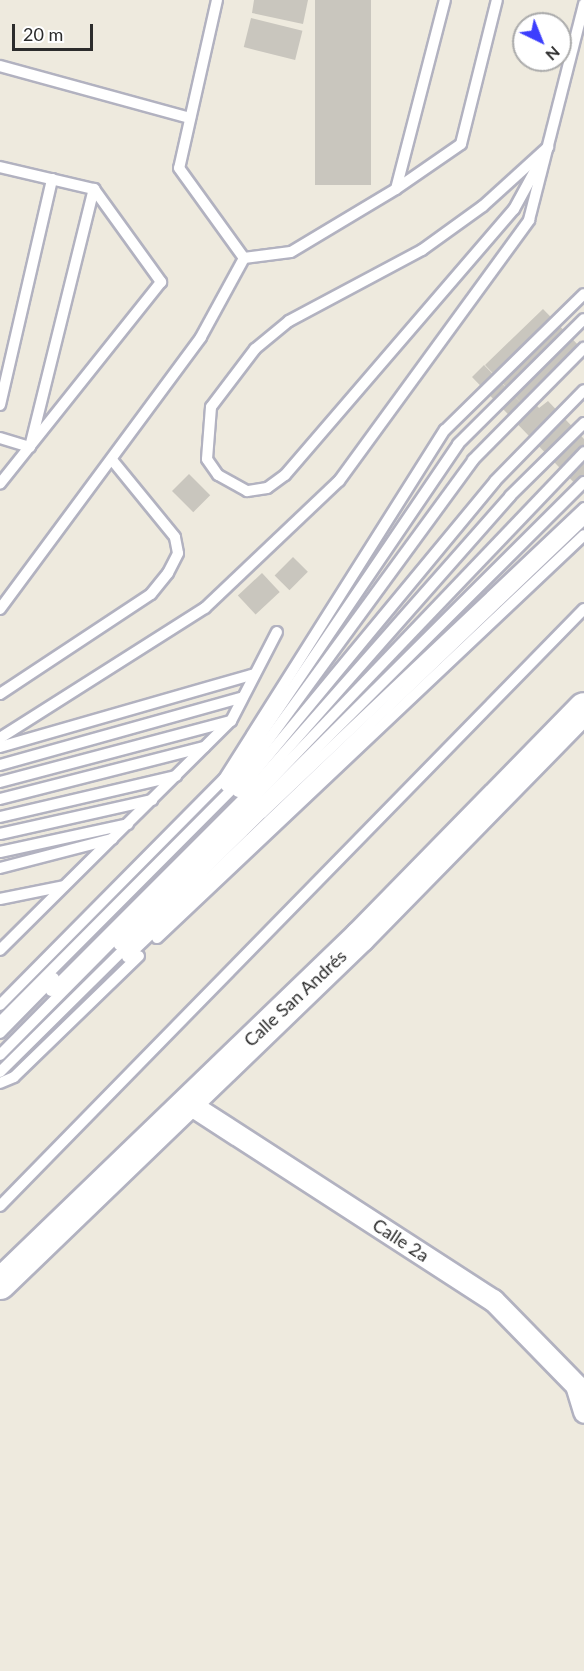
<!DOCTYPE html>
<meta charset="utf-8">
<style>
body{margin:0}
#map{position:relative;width:584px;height:1671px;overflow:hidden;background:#eeeade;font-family:Lato,sans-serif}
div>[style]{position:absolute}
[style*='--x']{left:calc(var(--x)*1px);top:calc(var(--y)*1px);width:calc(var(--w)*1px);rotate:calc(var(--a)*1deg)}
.building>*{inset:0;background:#c9c6be;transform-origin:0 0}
.roads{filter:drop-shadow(2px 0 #b2b2c0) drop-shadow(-2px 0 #b2b2c0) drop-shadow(0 2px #b2b2c0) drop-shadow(0 -2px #b2b2c0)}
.lane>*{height:10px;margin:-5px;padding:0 5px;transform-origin:5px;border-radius:5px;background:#fff}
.street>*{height:21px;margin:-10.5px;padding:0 10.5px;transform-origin:10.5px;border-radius:10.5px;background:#fff}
.secondary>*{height:30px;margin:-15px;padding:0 15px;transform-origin:15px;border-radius:15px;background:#fff}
span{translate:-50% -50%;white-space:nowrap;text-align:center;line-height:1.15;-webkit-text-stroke:4.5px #fff;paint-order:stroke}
.street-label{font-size:18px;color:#2c2c2c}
.north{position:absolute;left:512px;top:12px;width:60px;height:60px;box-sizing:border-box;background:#fff;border:2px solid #ababab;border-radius:50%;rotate:137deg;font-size:16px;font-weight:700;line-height:24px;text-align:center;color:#2c2c2c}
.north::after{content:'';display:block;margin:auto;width:21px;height:27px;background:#3c3efd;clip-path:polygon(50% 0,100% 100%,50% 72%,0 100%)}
.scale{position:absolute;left:12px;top:24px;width:81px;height:27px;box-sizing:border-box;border:3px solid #2c2c2c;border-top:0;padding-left:8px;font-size:18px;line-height:21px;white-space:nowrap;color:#2c2c2c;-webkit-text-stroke:4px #fff;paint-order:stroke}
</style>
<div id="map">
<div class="building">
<i style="clip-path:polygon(254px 0,308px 0,303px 24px,252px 13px)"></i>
<i style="left:315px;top:0;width:56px;height:185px"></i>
<i style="left:251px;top:18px;width:53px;height:30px;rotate:14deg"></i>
<i style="clip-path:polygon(543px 309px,584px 351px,532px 400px,539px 408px,548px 401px,584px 439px,584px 493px,472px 377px,484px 365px,526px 408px,485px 365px)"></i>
<i style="left:189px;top:474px;width:30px;height:24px;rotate:45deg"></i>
<i style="left:293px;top:557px;width:21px;height:26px;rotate:45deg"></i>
<i style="left:262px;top:573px;width:26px;height:33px;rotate:47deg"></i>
</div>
<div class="roads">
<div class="lane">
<i style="--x:217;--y:0;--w:172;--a:102.7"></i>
<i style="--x:179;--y:168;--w:111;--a:54.2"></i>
<i style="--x:244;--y:258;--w:47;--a:-7.3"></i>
<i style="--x:291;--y:252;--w:122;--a:-31"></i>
<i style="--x:396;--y:189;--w:79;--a:-34.7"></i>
<i style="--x:461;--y:144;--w:148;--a:-76"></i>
<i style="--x:0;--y:66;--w:197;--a:15.3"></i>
<i style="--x:548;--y:147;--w:71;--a:118.7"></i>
<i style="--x:514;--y:209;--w:351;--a:130.7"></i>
<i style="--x:285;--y:475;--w:22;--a:144"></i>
<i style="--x:267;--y:488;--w:20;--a:171"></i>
<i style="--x:247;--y:491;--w:33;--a:-151"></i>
<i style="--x:218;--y:475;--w:19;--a:-125"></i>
<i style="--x:207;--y:459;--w:52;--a:-85.6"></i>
<i style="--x:211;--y:407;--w:73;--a:-52.8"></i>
<i style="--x:255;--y:349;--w:44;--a:-39.5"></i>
<i style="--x:289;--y:321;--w:151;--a:-28.1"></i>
<i style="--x:422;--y:250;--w:75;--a:-35.8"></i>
<i style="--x:483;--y:206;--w:88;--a:-42.2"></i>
<i style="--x:0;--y:167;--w:97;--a:13.2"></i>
<i style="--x:94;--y:189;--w:115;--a:54.2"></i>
<i style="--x:161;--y:282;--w:258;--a:128.6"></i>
<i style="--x:396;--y:189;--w:195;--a:-75.5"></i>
<i style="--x:0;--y:405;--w:232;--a:-77"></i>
<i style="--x:0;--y:438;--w:31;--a:17"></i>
<i style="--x:30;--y:447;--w:266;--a:-76.1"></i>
<i style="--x:0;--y:609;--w:338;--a:-53.5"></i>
<i style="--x:201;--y:337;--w:90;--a:-61.4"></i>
<i style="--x:0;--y:694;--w:181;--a:-33.5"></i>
<i style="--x:151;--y:594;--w:27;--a:-51"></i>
<i style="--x:168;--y:573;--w:22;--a:-63"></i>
<i style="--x:178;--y:553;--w:16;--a:-101"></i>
<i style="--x:175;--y:537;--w:98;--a:-129.2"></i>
<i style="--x:0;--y:738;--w:243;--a:-32.4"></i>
<i style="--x:205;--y:608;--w:185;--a:-43.5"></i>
<i style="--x:339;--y:481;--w:323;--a:-53.9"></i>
<i style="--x:529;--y:220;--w:223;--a:-75.7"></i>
<i style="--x:0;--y:747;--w:265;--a:-16"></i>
<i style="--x:0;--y:765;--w:252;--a:-15.6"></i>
<i style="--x:0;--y:782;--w:239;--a:-14.8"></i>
<i style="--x:226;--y:786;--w:413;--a:-55.8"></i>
<i style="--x:458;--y:444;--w:177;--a:-44.8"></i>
<i style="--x:238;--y:792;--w:403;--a:-50.4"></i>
<i style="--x:495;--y:481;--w:127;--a:-45.6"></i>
<i style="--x:0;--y:799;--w:211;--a:-14.3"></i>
<i style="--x:0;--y:817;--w:181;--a:-13.1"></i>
<i style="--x:0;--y:834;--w:156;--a:-12.6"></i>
<i style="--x:0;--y:852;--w:131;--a:-12.3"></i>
<i style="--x:0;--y:868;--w:116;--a:-14.5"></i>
<i style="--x:0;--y:899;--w:65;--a:-11.5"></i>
<i style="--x:157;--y:938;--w:587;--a:-43.34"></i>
<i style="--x:119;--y:945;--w:656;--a:-44.88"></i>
<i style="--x:0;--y:950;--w:325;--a:-44.8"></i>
<i style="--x:231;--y:721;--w:100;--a:-62.7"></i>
<i style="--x:127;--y:957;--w:633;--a:-43.78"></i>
<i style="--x:51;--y:991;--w:274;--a:-45"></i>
<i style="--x:245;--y:797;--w:401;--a:-48.6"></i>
<i style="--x:510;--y:496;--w:104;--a:-44.6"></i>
<i style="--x:0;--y:1005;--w:318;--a:-45.3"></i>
<i style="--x:224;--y:779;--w:413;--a:-57.7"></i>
<i style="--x:445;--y:430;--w:194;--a:-44.4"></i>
<i style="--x:0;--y:1022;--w:332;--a:-45.1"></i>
<i style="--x:234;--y:787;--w:405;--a:-53.8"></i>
<i style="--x:473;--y:460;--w:158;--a:-45.3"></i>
<i style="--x:0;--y:1033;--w:77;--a:-45.5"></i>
<i style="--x:0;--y:1055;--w:356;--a:-45.3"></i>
<i style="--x:250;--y:802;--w:484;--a:-46.3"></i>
<i style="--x:0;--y:1072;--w:368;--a:-44.7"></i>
<i style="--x:262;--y:813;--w:444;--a:-43.4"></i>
<i style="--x:0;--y:1083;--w:15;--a:-23"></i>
<i style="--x:14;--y:1077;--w:174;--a:-44.1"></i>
<i style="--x:0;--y:1206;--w:835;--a:-45.63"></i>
</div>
<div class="street">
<i style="--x:185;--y:1101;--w:367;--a:32.9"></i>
<i style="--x:493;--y:1300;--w:119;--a:45.7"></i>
<i style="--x:576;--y:1385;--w:28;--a:73"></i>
</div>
<div class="secondary">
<i style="--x:0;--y:1284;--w:500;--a:-43.95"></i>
<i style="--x:360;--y:937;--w:320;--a:-45.6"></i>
</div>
</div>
<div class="street-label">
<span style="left:295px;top:998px;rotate:-43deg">Calle San Andrés</span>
<span style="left:401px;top:1240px;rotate:33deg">Calle 2a</span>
</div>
<div class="north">N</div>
<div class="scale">20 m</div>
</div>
